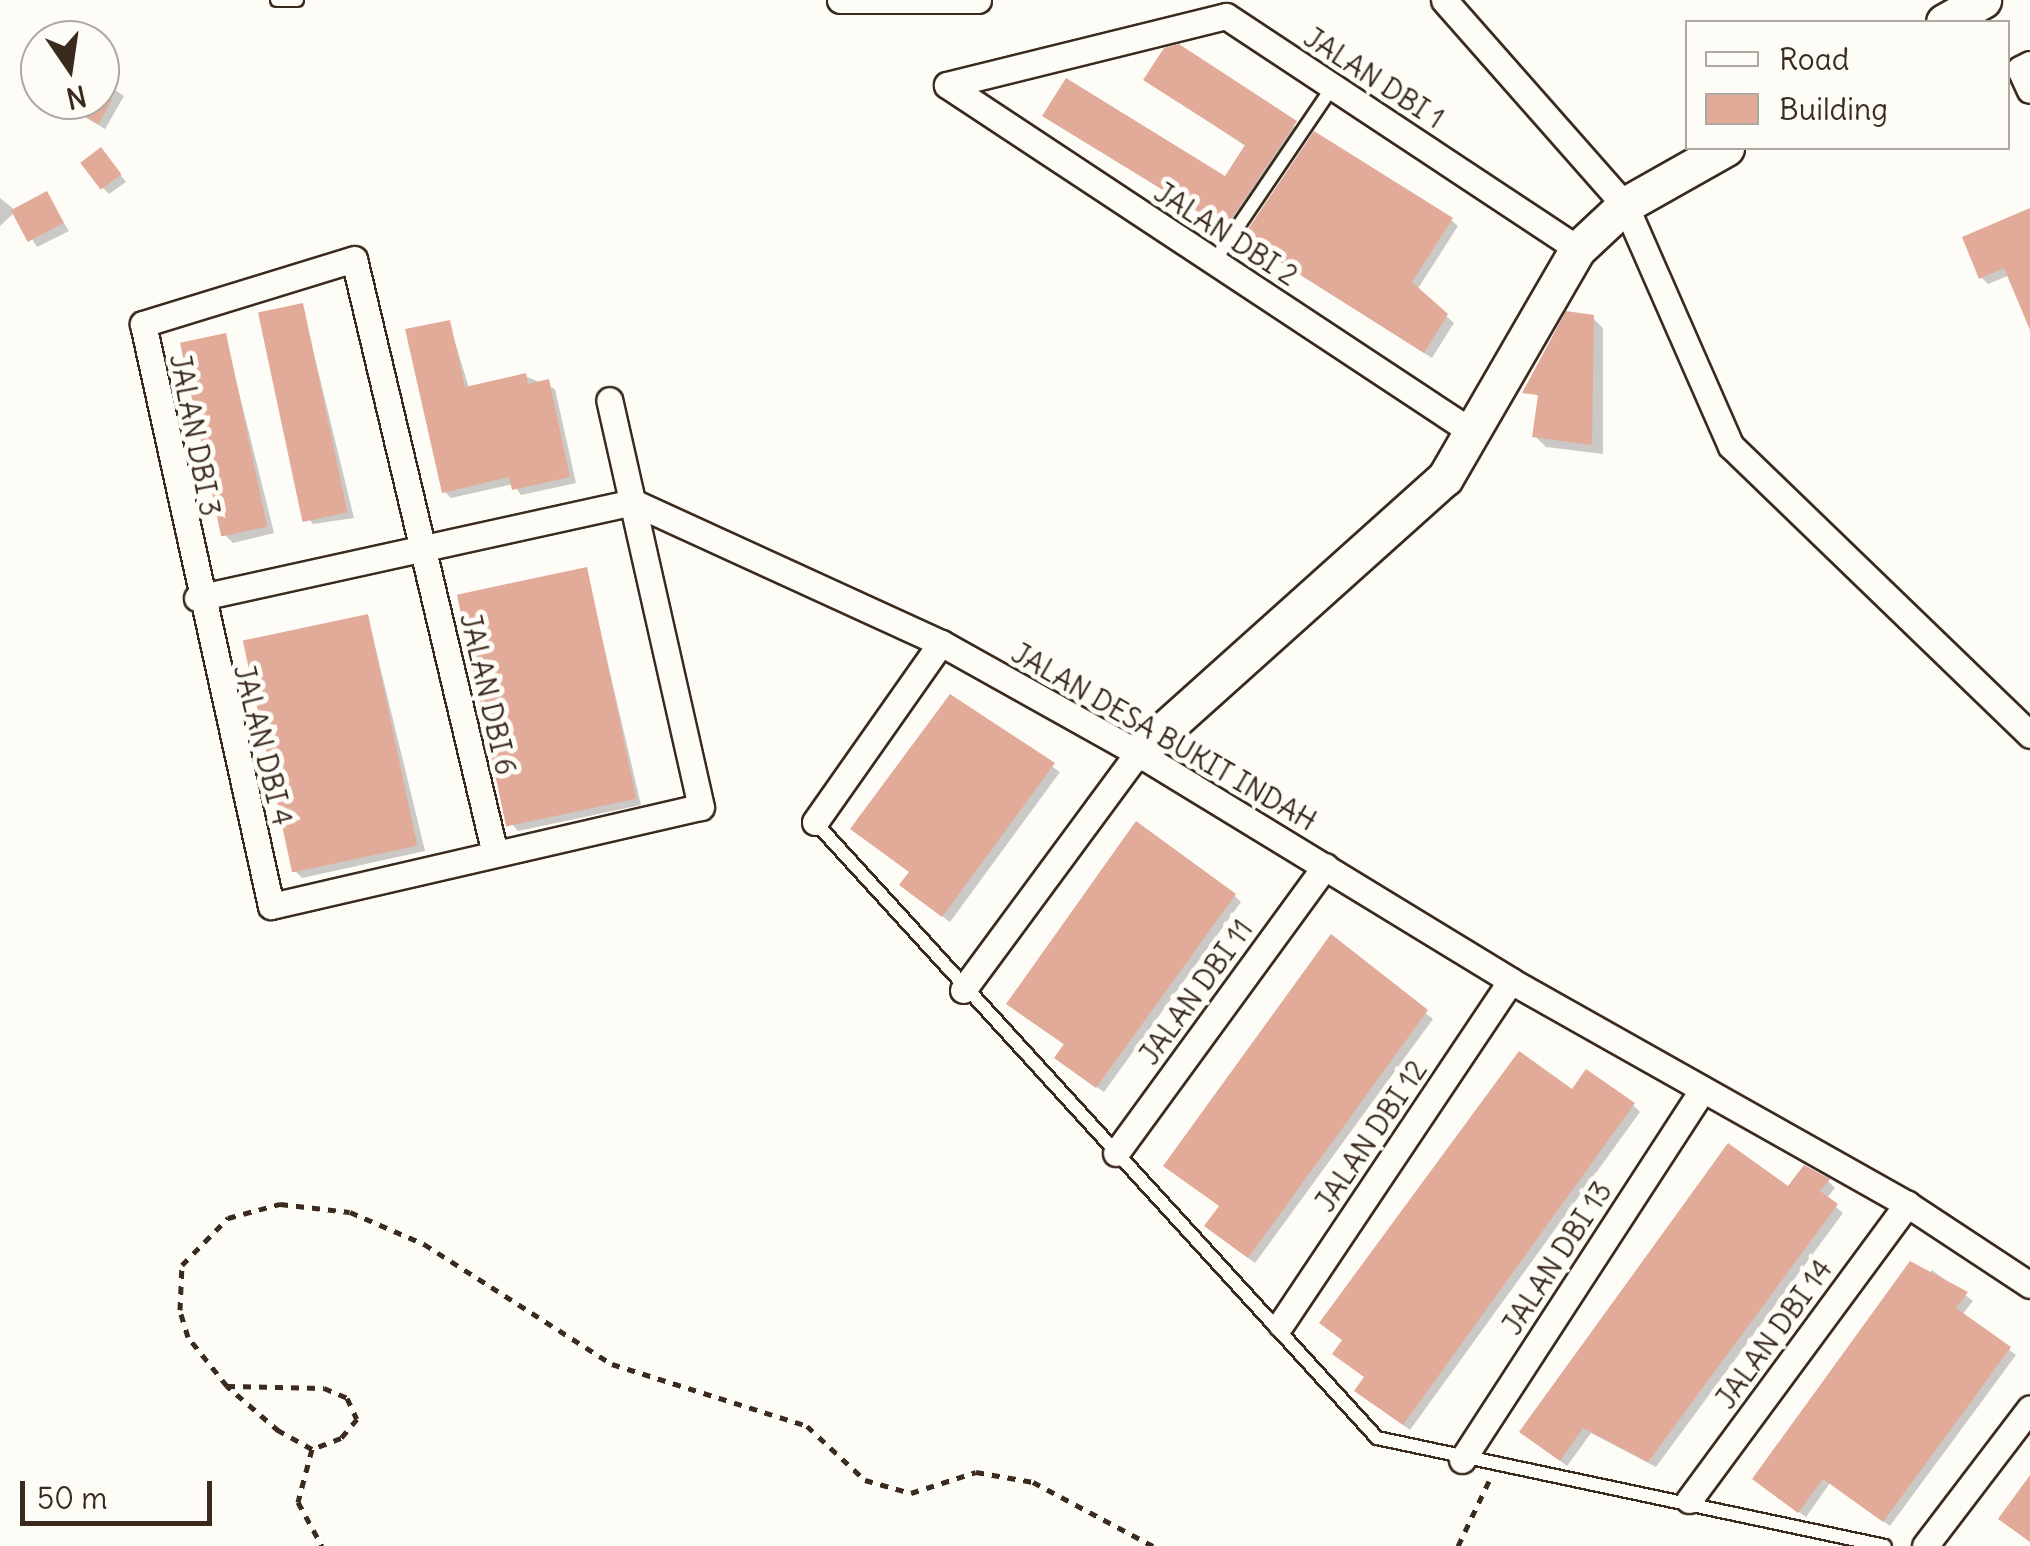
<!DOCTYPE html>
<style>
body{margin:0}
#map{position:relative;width:2030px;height:1546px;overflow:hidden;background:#fdfcf7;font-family:Delius,sans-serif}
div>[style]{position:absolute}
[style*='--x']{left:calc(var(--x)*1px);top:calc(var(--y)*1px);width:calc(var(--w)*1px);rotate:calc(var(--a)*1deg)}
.shadow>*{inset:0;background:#0003}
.building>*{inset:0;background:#e2ab99;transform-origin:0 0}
.path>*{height:5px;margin-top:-2.5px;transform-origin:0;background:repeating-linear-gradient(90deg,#3b2a1e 0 8px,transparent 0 16px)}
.roads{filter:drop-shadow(2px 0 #3b2a1e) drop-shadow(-2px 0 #3b2a1e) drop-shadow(0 2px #3b2a1e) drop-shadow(0 -2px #3b2a1e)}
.lane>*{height:12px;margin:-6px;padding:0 6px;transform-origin:6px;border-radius:6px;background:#fdfcf7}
.street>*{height:25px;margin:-12.5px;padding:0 12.5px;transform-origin:12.5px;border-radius:12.5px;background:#fdfcf7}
.secondary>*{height:35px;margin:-17.5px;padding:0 17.5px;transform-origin:17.5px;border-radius:17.5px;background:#fdfcf7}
span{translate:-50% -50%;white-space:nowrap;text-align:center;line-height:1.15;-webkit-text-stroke:10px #fdfcf7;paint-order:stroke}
.street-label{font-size:28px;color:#3b2a1e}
.legend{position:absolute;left:1685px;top:20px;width:325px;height:130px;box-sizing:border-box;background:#fdfcf7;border:2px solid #afa8a0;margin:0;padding:12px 18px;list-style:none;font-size:30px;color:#3b2a1e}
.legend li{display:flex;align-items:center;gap:20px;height:50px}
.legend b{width:50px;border:2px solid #afa8a0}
.north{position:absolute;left:20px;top:20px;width:100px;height:100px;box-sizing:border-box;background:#fdfcf7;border:2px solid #afa8a0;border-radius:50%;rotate:167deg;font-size:28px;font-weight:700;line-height:40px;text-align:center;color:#3b2a1e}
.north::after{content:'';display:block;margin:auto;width:35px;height:45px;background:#3b2a1e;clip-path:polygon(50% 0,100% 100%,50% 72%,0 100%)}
.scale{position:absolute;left:20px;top:1481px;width:192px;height:45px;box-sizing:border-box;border:5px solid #3b2a1e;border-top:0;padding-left:12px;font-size:30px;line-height:35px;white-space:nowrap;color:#3b2a1e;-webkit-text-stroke:8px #fdfcf7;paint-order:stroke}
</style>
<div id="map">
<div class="shadow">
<i style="clip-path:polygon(100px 80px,124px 96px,105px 129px,56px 100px,100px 100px)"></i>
<i style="clip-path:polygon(1146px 80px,1302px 129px,1232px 233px,1045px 116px,1226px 180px,1247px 147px)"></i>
<i style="clip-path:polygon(107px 157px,126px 182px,109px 194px,102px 187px)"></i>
<i style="clip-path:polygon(46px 194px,69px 231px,37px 247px,15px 212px,0 226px,0 198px,15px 210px)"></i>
<i style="clip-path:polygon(2030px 211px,2030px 318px,2010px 275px,1988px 284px,1981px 277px)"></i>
<i style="clip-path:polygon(1451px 220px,1458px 226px,1417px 290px,1454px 323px,1432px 358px,1252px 244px)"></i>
<i style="clip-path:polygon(302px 305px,354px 518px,313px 524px,307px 517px)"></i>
<i style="clip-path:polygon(1592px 317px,1603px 328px,1603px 454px,1546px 447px,1535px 436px,1540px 398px,1526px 386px)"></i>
<i style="clip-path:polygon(449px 322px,469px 388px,525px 376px,555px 389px,576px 483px,521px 495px,513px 484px,451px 498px,444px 491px)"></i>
<i style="clip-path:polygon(225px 336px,274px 533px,233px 543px,226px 536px)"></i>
<i style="clip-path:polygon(586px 570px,641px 805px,518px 831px,512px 824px)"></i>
<i style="clip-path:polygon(368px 617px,425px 851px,302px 878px,295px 871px)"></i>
<i style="clip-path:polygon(951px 698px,1060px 772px,950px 922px,909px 892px)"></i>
<i style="clip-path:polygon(1235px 896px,1241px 902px,1104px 1092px,1064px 1064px,1066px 1046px,1016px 1011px)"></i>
<i style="clip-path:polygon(1331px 938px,1433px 1019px,1255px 1263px,1214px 1233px)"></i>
<i style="clip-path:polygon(1633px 1105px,1640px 1112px,1410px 1430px,1364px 1397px)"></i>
<i style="clip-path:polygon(1828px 1181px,1835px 1188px,1826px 1199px,1843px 1213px,1656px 1467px,1591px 1433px,1567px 1466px,1529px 1438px,1789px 1190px)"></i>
<i style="clip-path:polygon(1932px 1270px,1973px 1301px,1962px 1315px,2016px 1355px,1890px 1526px,1830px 1483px,1806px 1517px,1762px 1486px)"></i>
</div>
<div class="building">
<i style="clip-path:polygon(1179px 44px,1297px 121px,1225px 228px,1042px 116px,1066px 78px,1225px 176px,1245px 145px,1143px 80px,1164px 48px)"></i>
<i style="clip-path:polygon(56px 100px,112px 100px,98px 124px)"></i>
<i style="clip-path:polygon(1314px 131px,1453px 218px,1412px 282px,1448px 314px,1424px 353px,1242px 238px)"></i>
<i style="left:101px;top:147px;width:34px;height:26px;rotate:53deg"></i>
<i style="left:47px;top:191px;width:36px;height:41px;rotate:62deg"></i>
<i style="clip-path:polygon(2030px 208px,2030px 330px,2004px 268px,1979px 279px,1962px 237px)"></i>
<i style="left:303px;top:303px;width:214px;height:46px;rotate:78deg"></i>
<i style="clip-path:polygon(1566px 311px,1594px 315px,1592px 445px,1532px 437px,1538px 395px,1522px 393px)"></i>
<i style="clip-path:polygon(450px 320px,465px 387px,526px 373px,528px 384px,549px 379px,570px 477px,512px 490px,509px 477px,442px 493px,405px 329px)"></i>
<i style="left:226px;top:333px;width:198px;height:47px;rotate:78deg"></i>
<i style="left:587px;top:567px;width:237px;height:133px;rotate:78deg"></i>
<i style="left:368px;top:614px;width:237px;height:128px;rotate:78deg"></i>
<i style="clip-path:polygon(950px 694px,1055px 763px,942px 917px,899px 885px,909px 872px,850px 829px)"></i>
<i style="clip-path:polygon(1136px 821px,1236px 894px,1096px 1088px,1054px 1058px,1064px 1044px,1006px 1004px)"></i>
<i style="clip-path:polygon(1331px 934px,1428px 1010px,1248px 1258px,1204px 1226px,1219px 1206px,1163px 1166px)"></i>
<i style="clip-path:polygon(1519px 1051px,1572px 1089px,1586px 1069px,1635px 1103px,1403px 1425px,1354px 1391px,1364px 1377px,1332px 1354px,1342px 1340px,1319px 1323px)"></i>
<i style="clip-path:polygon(1728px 1143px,1788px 1186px,1804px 1165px,1830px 1179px,1820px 1191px,1838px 1204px,1648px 1462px,1583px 1428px,1560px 1461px,1519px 1432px)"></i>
<i style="clip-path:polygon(1910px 1261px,1968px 1292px,1956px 1308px,2011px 1347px,1883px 1522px,1823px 1479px,1798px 1513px,1752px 1479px)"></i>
<i style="clip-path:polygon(2030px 1475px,2030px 1542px,1998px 1519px)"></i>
</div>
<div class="path">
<i style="--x:227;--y:1386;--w:97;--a:1.2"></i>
<i style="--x:324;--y:1388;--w:25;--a:23"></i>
<i style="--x:347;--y:1398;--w:23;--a:65"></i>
<i style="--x:357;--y:1419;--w:25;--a:130"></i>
<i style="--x:341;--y:1438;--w:31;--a:159"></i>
<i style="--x:312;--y:1449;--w:38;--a:-151"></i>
<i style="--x:279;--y:1431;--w:69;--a:-139.1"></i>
<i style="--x:227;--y:1386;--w:63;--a:-128.5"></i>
<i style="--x:188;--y:1337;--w:28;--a:-107"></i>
<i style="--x:180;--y:1310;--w:45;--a:-87.5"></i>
<i style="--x:182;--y:1265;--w:66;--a:-45.6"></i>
<i style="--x:228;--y:1218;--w:54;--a:-15.1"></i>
<i style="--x:280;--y:1204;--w:70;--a:6.5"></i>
<i style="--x:350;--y:1212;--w:81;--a:23.4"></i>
<i style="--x:424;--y:1244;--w:223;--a:32.6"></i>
<i style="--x:612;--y:1364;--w:205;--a:17.6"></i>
<i style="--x:807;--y:1426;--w:79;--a:43"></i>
<i style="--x:865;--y:1480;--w:48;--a:15.8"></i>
<i style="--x:911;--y:1493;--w:68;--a:-17.9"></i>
<i style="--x:976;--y:1472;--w:58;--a:10"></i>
<i style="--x:1033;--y:1482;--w:136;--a:28.1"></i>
<i style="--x:312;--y:1449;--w:55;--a:104.8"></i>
<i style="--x:298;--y:1502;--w:50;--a:61.4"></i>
<i style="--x:1458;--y:1546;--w:72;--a:-64.5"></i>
</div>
<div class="roads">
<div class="lane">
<i style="--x:277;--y:0;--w:20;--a:0"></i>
<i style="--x:1214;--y:262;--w:212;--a:-55.9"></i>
<i style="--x:815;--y:822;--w:834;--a:47.62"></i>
<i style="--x:1377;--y:1438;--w:519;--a:12"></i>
</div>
<div class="street">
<i style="--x:840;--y:0;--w:138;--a:0"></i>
<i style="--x:1444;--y:0;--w:273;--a:48.6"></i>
<i style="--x:1625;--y:205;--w:263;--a:66.3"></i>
<i style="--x:1731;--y:446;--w:416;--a:44"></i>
<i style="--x:2030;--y:64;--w:11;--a:153"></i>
<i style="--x:2020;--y:69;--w:23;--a:65"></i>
<i style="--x:947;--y:85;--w:287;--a:-13.9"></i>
<i style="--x:1226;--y:16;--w:422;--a:33.5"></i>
<i style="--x:947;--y:85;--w:629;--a:33.46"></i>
<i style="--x:197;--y:598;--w:446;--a:-12.4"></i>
<i style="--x:633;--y:502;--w:339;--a:24.6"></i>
<i style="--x:941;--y:643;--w:226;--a:29.2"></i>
<i style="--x:1138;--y:753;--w:437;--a:31.4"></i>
<i style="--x:1511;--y:981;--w:454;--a:29.4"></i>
<i style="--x:1907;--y:1204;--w:147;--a:33.4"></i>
<i style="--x:815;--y:822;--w:219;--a:-54.9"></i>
<i style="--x:495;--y:854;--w:611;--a:-103.33"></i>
<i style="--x:354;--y:259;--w:221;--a:162.9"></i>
<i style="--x:143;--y:324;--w:596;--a:77.6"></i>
<i style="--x:271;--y:906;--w:441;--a:-13"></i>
<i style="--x:701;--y:807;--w:417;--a:-102.7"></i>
<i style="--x:963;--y:990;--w:295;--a:-53.6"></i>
<i style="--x:1116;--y:1153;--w:355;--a:-53.9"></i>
<i style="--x:1281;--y:1324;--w:413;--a:-56.2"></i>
<i style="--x:1462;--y:1460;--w:442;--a:-57"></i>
<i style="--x:1689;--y:1500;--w:368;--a:-53.6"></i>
<i style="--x:1925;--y:1546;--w:173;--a:-52.7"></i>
</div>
<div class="secondary">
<i style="--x:1944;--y:22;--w:45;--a:-29.4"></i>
<i style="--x:1138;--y:753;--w:412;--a:-41.9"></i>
<i style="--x:1445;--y:478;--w:265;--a:-59.9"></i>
<i style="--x:1578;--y:249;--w:64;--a:-43.1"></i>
<i style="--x:1625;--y:205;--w:116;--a:-29.4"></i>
</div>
</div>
<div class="street-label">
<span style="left:1374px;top:78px;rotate:33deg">JALAN DBI 1</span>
<span style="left:1226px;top:234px;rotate:33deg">JALAN DBI 2</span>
<span style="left:195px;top:435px;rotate:79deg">JALAN DBI 3</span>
<span style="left:488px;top:694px;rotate:77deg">JALAN DBI 6</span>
<span style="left:1164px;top:737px;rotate:30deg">JALAN DESA BUKIT INDAH</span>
<span style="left:263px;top:745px;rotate:76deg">JALAN DBI 4</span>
<span style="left:1196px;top:992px;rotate:-54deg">JALAN DBI 11</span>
<span style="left:1371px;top:1136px;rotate:-56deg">JALAN DBI 12</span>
<span style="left:1557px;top:1258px;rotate:-57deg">JALAN DBI 13</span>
<span style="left:1774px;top:1334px;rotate:-54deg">JALAN DBI 14</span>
</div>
<ul class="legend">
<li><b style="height:12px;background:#fdfcf7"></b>Road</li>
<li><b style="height:28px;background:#e2ab99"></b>Building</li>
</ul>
<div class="north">N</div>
<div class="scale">50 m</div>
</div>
